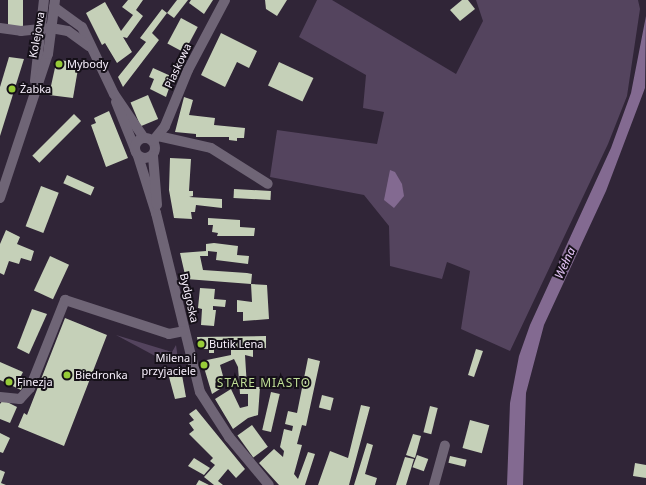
<!DOCTYPE html>
<meta charset="utf-8">
<style>
body{margin:0}
#map{position:relative;width:646px;height:485px;overflow:hidden;background:#302537;font-family:"Noto Sans",sans-serif}
div>[style]{position:absolute}
[style*='--x']{left:calc(var(--x)*1px);top:calc(var(--y)*1px);width:calc(var(--w)*1px);rotate:calc(var(--a)*1deg)}
.green>*{inset:0;background:#54445e}
.water>*{inset:0;background:#836a91}
.building>*{inset:0;background:#c5d0b8;transform-origin:0 0}
.minor>*{height:10px;margin:-5px;padding:0 5px;transform-origin:5px;border-radius:5px;background:#6f6576}
.minor>.ring{margin:-5px;padding:0;box-sizing:content-box;background:none;border:10px solid #6f6576;border-radius:50%}
.dots>*{width:11px;height:11px;translate:-50% -50%;box-sizing:border-box;border:2px solid #151018;border-radius:50%}
span{translate:-50% -50%;white-space:nowrap;text-align:center;line-height:1.15;-webkit-text-stroke:4px #151018;paint-order:stroke}
.street-label{font-size:11px;color:#f8f0fd}
.poi-label{font-size:11px;color:#f8f0fd}
.left{translate:0 -50%;text-align:left}
.right{translate:-100% -50%;text-align:right}
.water-label{font-size:12px;color:#e5c5f7;font-style:italic}
.neighbourhood-label{font-size:12px;color:#bfde96;letter-spacing:1px}
</style>
<div id="map">
<div class="green">
<i style="clip-path:polygon(317px 0,332px 0,456px 74px,483px 21px,476px 0,638px 0,640px 9px,627px 96px,608px 144px,510px 351px,461px 329px,470px 271px,447px 262px,442px 279px,390px 266px,389px 226px,364px 195px,270px 177px,277px 130px,377px 144px,384px 112px,363px 108px,366px 75px,299px 37px)"></i>
<i style="clip-path:polygon(116px 335px,172px 352px,176px 345px,178px 359px,175px 361px,172px 354px,157px 357px)"></i>
</div>
<div class="water">
<i style="clip-path:polygon(646px 16px,645px 88px,606px 191px,544px 325px,526px 393px,523px 485px,507px 485px,510px 403px,519px 356px,530px 325px,611px 148px,631px 93px)"></i>
<i style="clip-path:polygon(390px 170px,395px 172px,402px 184px,404px 196px,394px 208px,384px 200px)"></i>
</div>
<div class="building">
<i style="left:8px;top:0;width:15px;height:26px"></i>
<i style="clip-path:polygon(128px 0,143px 0,136px 10px,143px 16px,127px 38px,123px 37px,132px 52px,117px 63px,105px 43px,102px 45px,86px 13px,105px 2px,121px 31px,133px 15px,122px 7px)"></i>
<i style="clip-path:polygon(177px 0,188px 0,174px 18px,167px 13px)"></i>
<i style="clip-path:polygon(191px 0,213px 0,204px 14px,189px 3px)"></i>
<i style="clip-path:polygon(265px 0,287px 0,277px 16px,266px 9px)"></i>
<i style="clip-path:polygon(462px 0,468px 0,475px 9px,460px 21px,450px 10px)"></i>
<i style="clip-path:polygon(162px 9px,167px 13px,152px 33px,159px 40px,123px 87px,118px 77px,146px 42px,140px 38px)"></i>
<i style="left:181px;top:18px;width:19px;height:29px;rotate:28deg"></i>
<i style="clip-path:polygon(221px 33px,257px 51px,249px 68px,237px 62px,225px 87px,201px 75px)"></i>
<i style="clip-path:polygon(9px 57px,24px 59px,0 136px,0 87px)"></i>
<i style="clip-path:polygon(60px 60px,79px 63px,73px 98px,49px 95px,56px 63px)"></i>
<i style="left:279px;top:62px;width:38px;height:26px;rotate:25deg"></i>
<i style="clip-path:polygon(153px 68px,173px 77px,166px 97px,150px 89px,154px 79px,149px 77px)"></i>
<i style="left:148px;top:95px;width:26px;height:19px;rotate:67deg"></i>
<i style="clip-path:polygon(184px 97px,193px 100px,189px 115px,215px 118px,214px 125px,245px 128px,244px 138px,237px 138px,237px 141px,229px 140px,229px 137px,196px 137px,196px 134px,175px 132px)"></i>
<i style="clip-path:polygon(109px 111px,128px 158px,106px 167px,91px 125px,96px 123px,94px 118px)"></i>
<i style="left:74px;top:114px;width:10px;height:59px;rotate:45deg"></i>
<i style="clip-path:polygon(170px 158px,191px 159px,189px 191px,193px 191px,193px 196px,189px 197px,222px 199px,222px 208px,196px 205px,195px 212px,191px 212px,192px 219px,174px 218px,169px 190px)"></i>
<i style="left:67px;top:175px;width:30px;height:9px;rotate:24deg"></i>
<i style="left:41px;top:186px;width:19px;height:43px;rotate:21deg"></i>
<i style="left:234px;top:189px;width:37px;height:9px;rotate:3deg"></i>
<i style="clip-path:polygon(208px 218px,240px 220px,240px 227px,255px 228px,254px 236px,217px 236px,218px 233px,212px 232px,213px 225px,208px 225px)"></i>
<i style="clip-path:polygon(6px 230px,20px 237px,17px 244px,34px 251px,31px 261px,21px 258px,19px 264px,9px 261px,4px 275px,0 273px,0 244px)"></i>
<i style="clip-path:polygon(214px 243px,238px 246px,237px 255px,249px 256px,248px 264px,216px 260px,217px 252px,208px 251px,208px 256px,200px 256px,203px 270px,247px 273px,252px 274px,251px 284px,186px 279px,180px 253px,206px 251px,206px 244px)"></i>
<i style="left:50px;top:256px;width:21px;height:38px;rotate:25deg"></i>
<i style="clip-path:polygon(251px 284px,267px 285px,269px 319px,243px 321px,243px 312px,237px 312px,237px 300px,252px 302px)"></i>
<i style="clip-path:polygon(200px 288px,215px 289px,214px 299px,226px 300px,225px 307px,213px 306px,213px 310px,216px 310px,214px 326px,201px 325px,202px 309px,198px 308px)"></i>
<i style="clip-path:polygon(32px 309px,47px 314px,29px 354px,17px 348px)"></i>
<i style="clip-path:polygon(65px 318px,107px 335px,64px 446px,18px 427px,24px 413px,27px 415px)"></i>
<i style="clip-path:polygon(266px 336px,266px 348px,253px 348px,253px 357px,245px 355px,247px 387px,260px 387px,258px 415px,248px 418px,233px 429px,215px 399px,231px 389px,240px 408px,248px 406px,248px 394px,240px 394px,238px 367px,234px 359px,220px 365px,223px 376px,216px 378px,220px 389px,212px 394px,202px 361px,231px 355px,231px 349px,214px 349px,214px 353px,209px 353px,209px 349px,199px 349px,197px 337px)"></i>
<i style="clip-path:polygon(476px 349px,483px 351px,474px 377px,468px 375px)"></i>
<i style="clip-path:polygon(308px 358px,320px 361px,306px 426px,302px 425px,297px 444px,302px 445px,294px 474px,298px 479px,308px 452px,315px 454px,305px 485px,279px 485px,259px 463px,274px 449px,283px 457px,284px 451px,280px 447px,284px 429px,292px 431px,293px 426px,285px 424px,288px 411px,297px 413px)"></i>
<i style="clip-path:polygon(0 362px,23px 372px,19px 380px,24px 383px,21px 390px,0 380px)"></i>
<i style="clip-path:polygon(182px 375px,186px 397px,175px 399px,169px 377px)"></i>
<i style="left:271px;top:392px;width:9px;height:39px;rotate:13deg"></i>
<i style="left:322px;top:395px;width:12px;height:13px;rotate:14deg"></i>
<i style="clip-path:polygon(3px 400px,17px 407px,10px 423px,0 419px,0 404px)"></i>
<i style="clip-path:polygon(361px 405px,370px 407px,349px 485px,318px 485px,330px 451px,348px 458px)"></i>
<i style="left:430px;top:406px;width:8px;height:27px;rotate:14deg"></i>
<i style="clip-path:polygon(196px 409px,245px 469px,236px 478px,228px 469px,218px 481px,223px 485px,214px 485px,204px 477px,215px 465px,210px 461px,213px 458px,189px 434px,194px 430px,189px 423px,194px 420px,189px 414px)"></i>
<i style="left:470px;top:420px;width:20px;height:29px;rotate:15deg"></i>
<i style="left:252px;top:425px;width:27px;height:18px;rotate:54deg"></i>
<i style="clip-path:polygon(0 433px,10px 438px,3px 453px,0 452px)"></i>
<i style="clip-path:polygon(413px 434px,421px 436px,415px 458px,406px 455px)"></i>
<i style="clip-path:polygon(367px 443px,373px 445px,365px 474px,377px 478px,375px 485px,354px 485px)"></i>
<i style="left:417px;top:455px;width:12px;height:13px;rotate:20deg"></i>
<i style="left:450px;top:456px;width:17px;height:7px;rotate:13deg"></i>
<i style="clip-path:polygon(405px 457px,414px 459px,406px 485px,396px 485px)"></i>
<i style="clip-path:polygon(194px 458px,210px 468px,204px 475px,188px 466px)"></i>
<i style="clip-path:polygon(635px 463px,646px 465px,646px 478px,633px 476px)"></i>
<i style="clip-path:polygon(0 470px,5px 472px,1px 483px,6px 485px,0 485px)"></i>
<i style="clip-path:polygon(199px 480px,209px 485px,196px 485px)"></i>
</div>
<div class="minor">
<i style="--x:54;--y:7;--w:34;--a:36"></i>
<i style="--x:82;--y:27;--w:74;--a:64.5"></i>
<i style="--x:114;--y:94;--w:53;--a:55.7"></i>
<i style="--x:0;--y:28;--w:21;--a:8"></i>
<i style="--x:21;--y:31;--w:30;--a:-6"></i>
<i style="--x:51;--y:28;--w:17;--a:10"></i>
<i style="--x:68;--y:31;--w:26;--a:36"></i>
<i style="--x:35;--y:81;--w:81;--a:-83.7"></i>
<i style="--x:116;--y:102;--w:51;--a:68"></i>
<i style="--x:158;--y:136;--w:54;--a:12.8"></i>
<i style="--x:211;--y:148;--w:67;--a:32.3"></i>
<i class="ring" style="left:135px;top:138px;width:10px;height:10px"></i>
<i style="--x:153;--y:141;--w:19;--a:-51"></i>
<i style="--x:165;--y:126;--w:61;--a:-67.7"></i>
<i style="--x:188;--y:70;--w:79;--a:-62.1"></i>
<i style="--x:138;--y:156;--w:60;--a:72.5"></i>
<i style="--x:156;--y:213;--w:184;--a:76.2"></i>
<i style="--x:200;--y:392;--w:54;--a:57.2"></i>
<i style="--x:229;--y:437;--w:62;--a:50.2"></i>
<i style="--x:153;--y:156;--w:49;--a:85.3"></i>
<i style="--x:0;--y:198;--w:152;--a:-71.6"></i>
<i style="--x:48;--y:54;--w:54;--a:-82.6"></i>
<i style="--x:0;--y:397;--w:20;--a:6"></i>
<i style="--x:20;--y:399;--w:15;--a:-48"></i>
<i style="--x:30;--y:388;--w:95;--a:-68.3"></i>
<i style="--x:65;--y:300;--w:109;--a:18.1"></i>
<i style="--x:169;--y:334;--w:15;--a:-11"></i>
<i style="--x:434;--y:485;--w:41;--a:-74.6"></i>
</div>
<div class="dots">
<i style="left:59px;top:64px;background:#97cc38"></i>
<i style="left:12px;top:89px;background:#97cc38"></i>
<i style="left:201px;top:344px;background:#97cc38"></i>
<i style="left:204px;top:365px;background:#97cc38"></i>
<i style="left:67px;top:375px;background:#97cc38"></i>
<i style="left:9px;top:382px;background:#97cc38"></i>
</div>
<div class="street-label">
<span style="left:37px;top:35px;rotate:-80deg">Kolejowa</span>
<span style="left:178px;top:66px;rotate:-65deg">Piaskowa</span>
<span style="left:189px;top:298px;rotate:77deg">Bydgoska</span>
</div>
<div class="poi-label">
<span class="left" style="left:67px;top:64px">Mybody</span>
<span class="left" style="left:20px;top:89px">Żabka</span>
<span class="left" style="left:209px;top:344px">Butik Lena</span>
<span class="right" style="left:196px;top:365px">Milena i<br>przyjaciele</span>
<span class="left" style="left:75px;top:375px">Biedronka</span>
<span class="left" style="left:17px;top:382px">Finezja</span>
</div>
<div class="water-label">
<span style="left:565px;top:263px;rotate:-65deg">Wełna</span>
</div>
<div class="neighbourhood-label">
<span style="left:264px;top:383px">STARE MIASTO</span>
</div>
</div>
